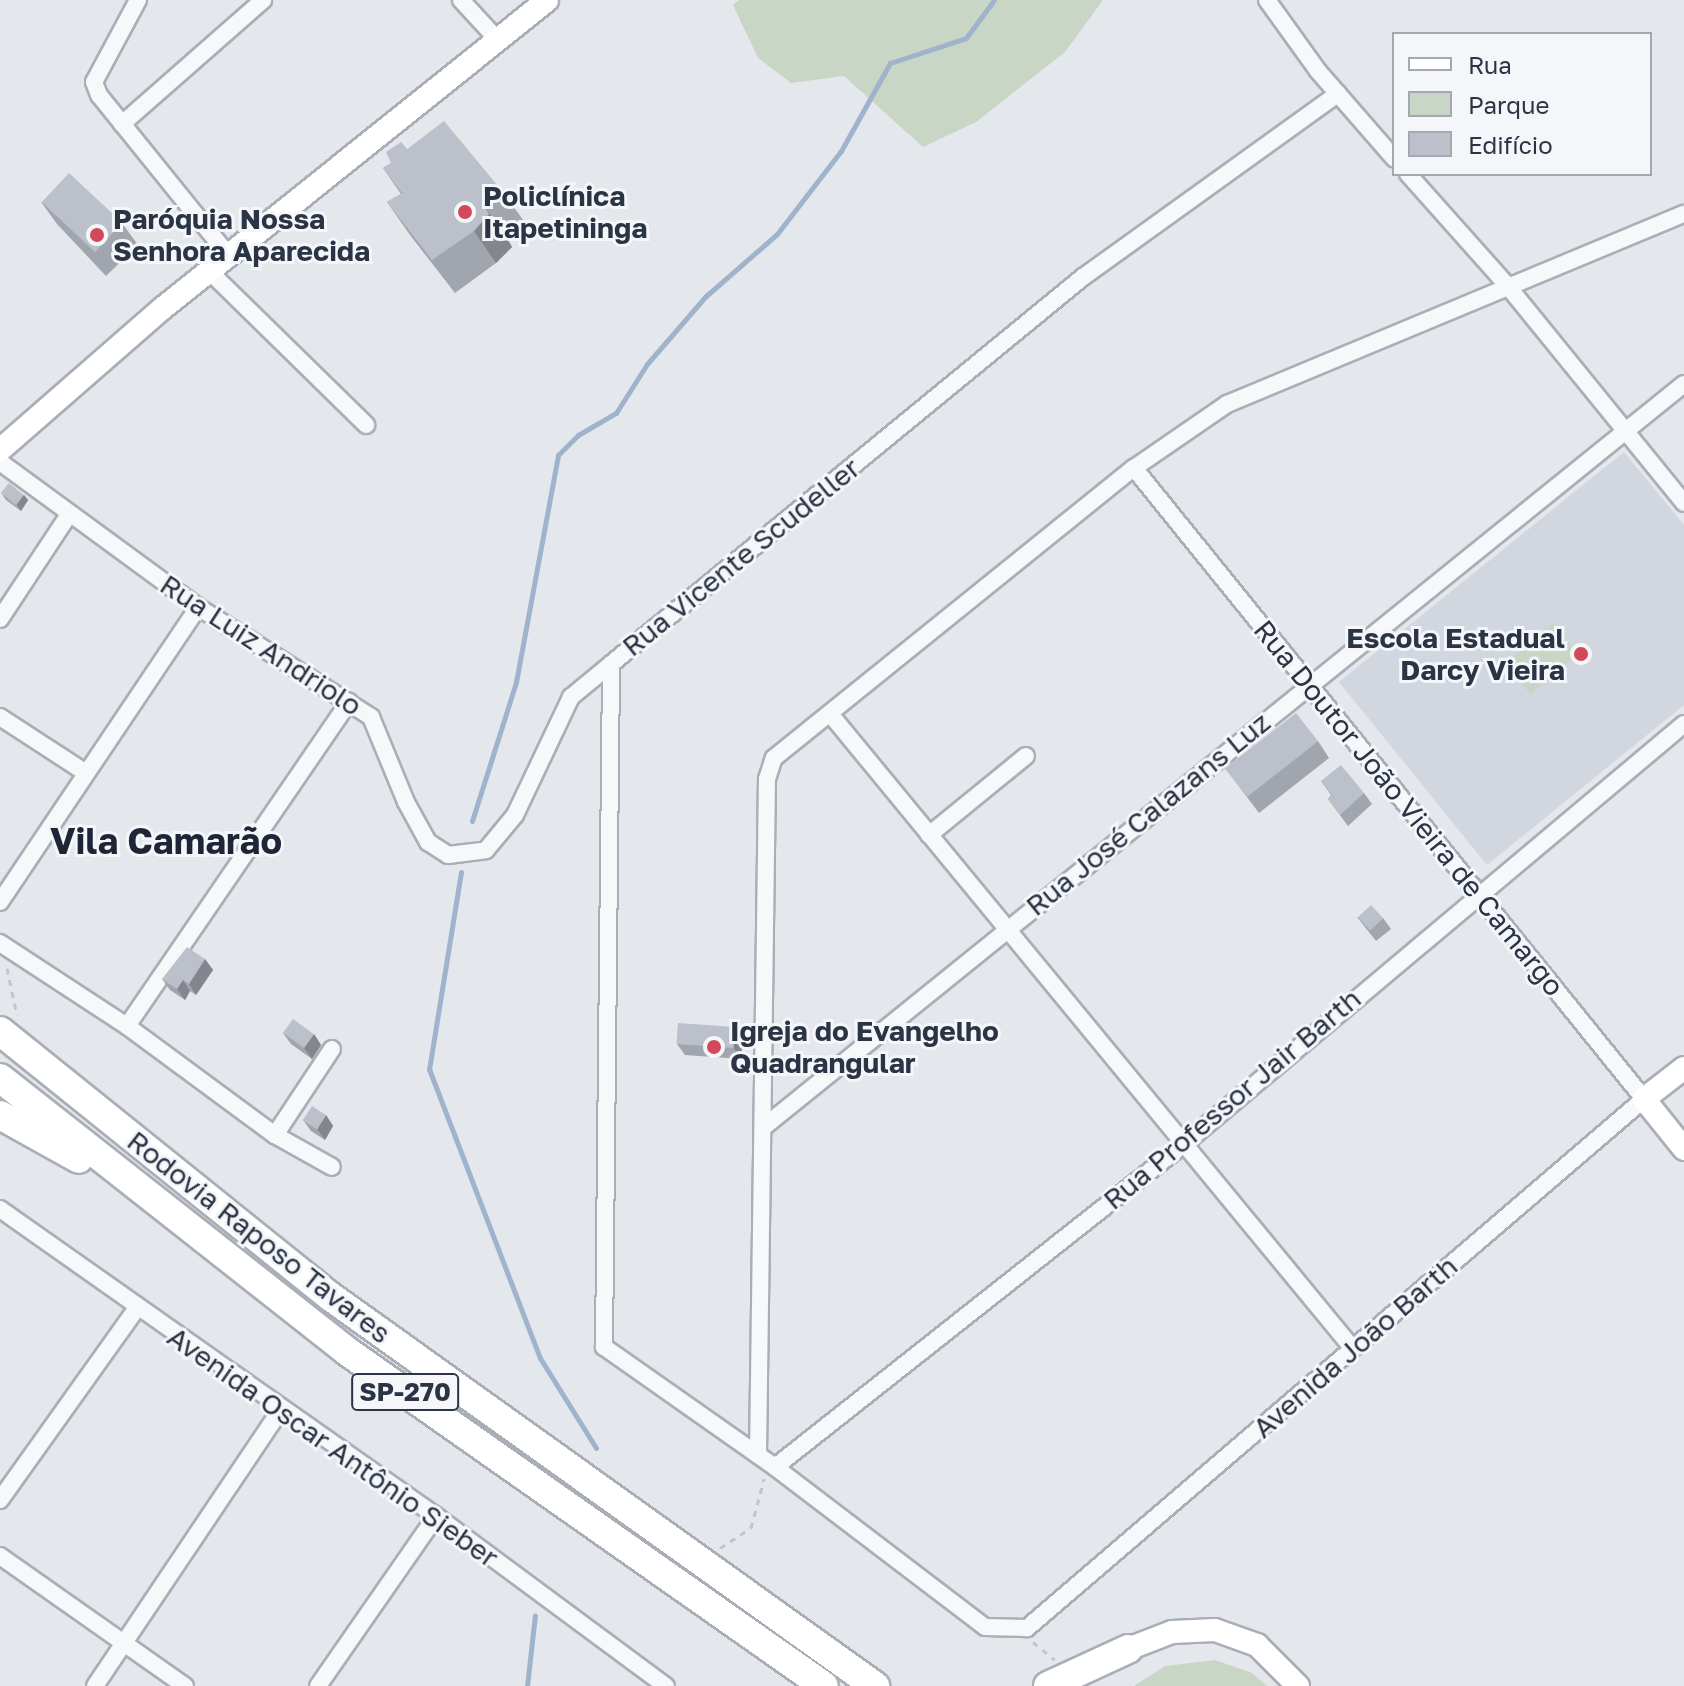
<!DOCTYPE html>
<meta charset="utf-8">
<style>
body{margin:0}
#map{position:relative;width:1684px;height:1686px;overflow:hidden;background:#e4e7ec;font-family:"Golos Text",sans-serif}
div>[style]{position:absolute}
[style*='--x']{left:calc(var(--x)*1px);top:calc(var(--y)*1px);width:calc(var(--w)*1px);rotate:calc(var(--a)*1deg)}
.built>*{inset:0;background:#d2d6de}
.green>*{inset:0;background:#c9d6c5;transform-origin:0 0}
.stream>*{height:5px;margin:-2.5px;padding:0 2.5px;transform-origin:2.5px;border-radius:2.5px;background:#9fb4cc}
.path>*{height:3px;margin-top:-1.5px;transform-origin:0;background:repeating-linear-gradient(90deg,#c2c5cb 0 6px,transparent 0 12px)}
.roads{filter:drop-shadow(2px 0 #a9aeb7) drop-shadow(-2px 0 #a9aeb7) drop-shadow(0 2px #a9aeb7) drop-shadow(0 -2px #a9aeb7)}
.minor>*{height:16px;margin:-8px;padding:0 8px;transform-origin:8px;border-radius:8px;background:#f7f8fa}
.secondary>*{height:22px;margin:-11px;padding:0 11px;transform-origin:11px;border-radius:11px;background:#fff}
.motorway>*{height:28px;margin:-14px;padding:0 14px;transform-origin:14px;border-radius:14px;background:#fff}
.wall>*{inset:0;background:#a1a5ae}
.shaded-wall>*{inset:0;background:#83868d}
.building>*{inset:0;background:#bbc0ca;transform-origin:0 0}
.dots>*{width:22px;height:22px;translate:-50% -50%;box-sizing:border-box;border:4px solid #f4f6f9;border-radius:50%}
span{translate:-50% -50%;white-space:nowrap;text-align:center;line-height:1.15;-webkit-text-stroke:6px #f4f6f9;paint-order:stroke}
.shield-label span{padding:2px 6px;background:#f4f6f9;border:2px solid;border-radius:6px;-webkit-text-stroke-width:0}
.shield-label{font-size:26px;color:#2b3445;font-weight:700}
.poi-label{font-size:28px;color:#2b3445;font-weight:700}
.left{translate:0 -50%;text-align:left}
.right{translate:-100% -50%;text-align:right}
.street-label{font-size:28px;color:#2b3445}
.district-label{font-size:36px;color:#1d2536;font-weight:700}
.legend{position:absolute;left:1392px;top:32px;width:260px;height:144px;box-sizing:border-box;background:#f4f6f9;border:2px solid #a4a8b1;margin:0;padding:10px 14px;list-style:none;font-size:24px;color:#2b3445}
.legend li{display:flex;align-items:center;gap:16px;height:40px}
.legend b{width:40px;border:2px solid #a4a8b1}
</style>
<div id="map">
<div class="built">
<i style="clip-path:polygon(1624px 452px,1684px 525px,1684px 705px,1487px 865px,1339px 682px)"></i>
</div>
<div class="green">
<i style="clip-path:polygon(739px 0,1103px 0,1065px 52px,976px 122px,923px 147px,844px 76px,791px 83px,758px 58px,733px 5px)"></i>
<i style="left:1553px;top:623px;width:40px;height:63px;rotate:50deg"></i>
<i style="clip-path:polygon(1215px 1660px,1252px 1673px,1267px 1686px,1134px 1686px,1165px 1666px)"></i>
</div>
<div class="stream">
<i style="--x:472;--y:821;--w:146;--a:-72.4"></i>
<i style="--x:516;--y:682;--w:231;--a:-79.5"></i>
<i style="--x:558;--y:455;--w:28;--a:-45"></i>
<i style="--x:578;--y:435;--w:44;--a:-30.1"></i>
<i style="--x:616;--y:413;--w:58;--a:-57.7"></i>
<i style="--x:647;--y:364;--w:90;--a:-49.1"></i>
<i style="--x:706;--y:296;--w:94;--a:-41.1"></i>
<i style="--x:777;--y:234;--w:105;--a:-52.4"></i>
<i style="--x:841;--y:151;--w:101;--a:-60.9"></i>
<i style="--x:890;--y:63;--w:80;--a:-18.2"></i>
<i style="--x:966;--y:38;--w:47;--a:-53.6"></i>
<i style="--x:461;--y:872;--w:200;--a:99.2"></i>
<i style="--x:429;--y:1069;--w:310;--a:69"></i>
<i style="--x:540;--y:1358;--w:106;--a:58.1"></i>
<i style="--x:527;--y:1686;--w:71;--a:-83.6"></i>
</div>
<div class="path">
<i style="--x:7;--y:968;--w:48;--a:78"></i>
<i style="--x:720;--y:1548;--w:37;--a:-33"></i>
<i style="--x:751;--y:1528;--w:51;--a:-75.1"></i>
<i style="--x:1033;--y:1642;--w:28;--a:39"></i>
</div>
<div class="roads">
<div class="minor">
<i style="--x:138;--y:0;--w:93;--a:118.2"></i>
<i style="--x:94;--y:82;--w:14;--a:69"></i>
<i style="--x:99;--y:95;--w:206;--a:51.1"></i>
<i style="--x:461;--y:0;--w:52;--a:47.4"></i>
<i style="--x:1267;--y:0;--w:87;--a:54.3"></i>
<i style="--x:1318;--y:71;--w:116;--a:48.9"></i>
<i style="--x:122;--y:124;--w:188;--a:-41.3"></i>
<i style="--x:1408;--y:174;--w:147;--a:48.3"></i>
<i style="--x:1506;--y:284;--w:282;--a:50.9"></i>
<i style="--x:209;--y:271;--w:220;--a:44.4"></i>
<i style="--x:0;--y:462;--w:245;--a:36.2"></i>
<i style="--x:198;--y:607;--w:205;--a:32.4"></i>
<i style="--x:371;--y:717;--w:92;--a:67.6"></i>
<i style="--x:406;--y:802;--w:46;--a:61.2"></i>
<i style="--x:428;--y:842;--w:24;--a:33"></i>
<i style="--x:448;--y:855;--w:38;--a:-7"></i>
<i style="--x:486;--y:850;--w:45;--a:-50.4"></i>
<i style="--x:515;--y:815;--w:131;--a:-64.6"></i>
<i style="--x:571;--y:697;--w:52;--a:-39.5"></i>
<i style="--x:1134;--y:468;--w:811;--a:51.05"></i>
<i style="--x:1644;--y:1099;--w:813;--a:139.39"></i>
<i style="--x:1027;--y:1628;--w:42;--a:-178.6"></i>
<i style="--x:985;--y:1627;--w:264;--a:-142.7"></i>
<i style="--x:775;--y:1467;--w:209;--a:-144.9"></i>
<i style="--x:604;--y:1347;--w:683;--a:-89.41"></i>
<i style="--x:611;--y:664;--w:610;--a:-39.35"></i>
<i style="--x:1083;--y:277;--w:314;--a:-35.7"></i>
<i style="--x:0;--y:619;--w:123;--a:-56.6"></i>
<i style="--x:831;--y:715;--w:821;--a:50.53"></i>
<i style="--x:0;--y:717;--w:99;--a:33"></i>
<i style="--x:929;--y:835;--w:125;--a:-39.2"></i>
<i style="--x:0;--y:902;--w:355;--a:-56.1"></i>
<i style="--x:0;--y:943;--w:152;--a:33.2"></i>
<i style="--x:127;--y:1026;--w:184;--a:36.4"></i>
<i style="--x:275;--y:1135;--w:65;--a:29.3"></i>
<i style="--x:127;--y:1026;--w:393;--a:-55.6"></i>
<i style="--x:765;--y:1126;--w:1181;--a:-38.92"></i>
<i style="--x:275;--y:1135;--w:103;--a:-56.5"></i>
<i style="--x:0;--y:1209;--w:533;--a:35.15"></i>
<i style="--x:436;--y:1516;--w:286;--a:36.5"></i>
<i style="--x:758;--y:1455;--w:676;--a:-89.24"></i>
<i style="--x:767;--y:779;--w:22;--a:-72"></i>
<i style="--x:774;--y:758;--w:462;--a:-38.9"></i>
<i style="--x:1134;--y:468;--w:113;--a:-34.5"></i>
<i style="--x:1227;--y:404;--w:495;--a:-22.6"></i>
<i style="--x:775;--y:1467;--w:521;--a:-38.3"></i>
<i style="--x:1184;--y:1144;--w:653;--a:-40.03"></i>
<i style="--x:0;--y:1500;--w:234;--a:-54.5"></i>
<i style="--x:0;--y:1556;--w:226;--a:35.1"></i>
<i style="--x:95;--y:1686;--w:331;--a:-56.1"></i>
<i style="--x:318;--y:1686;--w:207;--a:-55.2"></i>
</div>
<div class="secondary">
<i style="--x:0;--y:450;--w:216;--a:-41.1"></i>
<i style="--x:163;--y:308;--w:492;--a:-38.7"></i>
<i style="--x:1684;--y:1068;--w:51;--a:142.2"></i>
<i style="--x:1644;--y:1099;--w:64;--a:51.3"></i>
<i style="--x:1128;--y:1649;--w:47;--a:-21.1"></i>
<i style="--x:1172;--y:1632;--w:43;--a:-2.7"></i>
<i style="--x:1215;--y:1630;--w:45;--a:19.7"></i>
<i style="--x:1257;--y:1645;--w:58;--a:45"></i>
</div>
<div class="motorway">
<i style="--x:0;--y:1031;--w:425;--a:38.8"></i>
<i style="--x:331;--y:1297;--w:669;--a:35.57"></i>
<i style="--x:0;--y:1078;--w:443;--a:38.2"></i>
<i style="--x:348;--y:1352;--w:581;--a:35.06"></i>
<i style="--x:0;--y:1115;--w:90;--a:29.1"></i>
<i style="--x:1048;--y:1686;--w:88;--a:-24.8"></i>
</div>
</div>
<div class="wall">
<i style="clip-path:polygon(401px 142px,407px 150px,503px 192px,526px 224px,508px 239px,512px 247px,496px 263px,455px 293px,410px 235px,387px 202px,401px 194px,383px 168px,391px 163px)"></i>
<i style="clip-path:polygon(41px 202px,122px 223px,138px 245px,106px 276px,57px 224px)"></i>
<i style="clip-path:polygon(2px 494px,24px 495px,28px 500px,21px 511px,6px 500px)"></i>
<i style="clip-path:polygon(1318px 741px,1329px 758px,1259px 813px,1225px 768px)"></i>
<i style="clip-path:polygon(1321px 781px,1364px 793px,1372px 804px,1348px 826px,1328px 799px,1331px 795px)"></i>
<i style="clip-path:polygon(1357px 917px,1383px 918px,1391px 929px,1376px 941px)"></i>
<i style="clip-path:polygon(205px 959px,213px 970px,196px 995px,190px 991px,185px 1000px,170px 990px,162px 979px)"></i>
<i style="clip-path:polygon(283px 1033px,314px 1034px,321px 1045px,312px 1059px,291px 1044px)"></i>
<i style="clip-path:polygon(743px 1038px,741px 1059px,685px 1055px,677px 1044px)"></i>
<i style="clip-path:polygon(326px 1115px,333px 1126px,325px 1140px,311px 1131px,303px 1120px)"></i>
</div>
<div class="shaded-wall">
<i style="clip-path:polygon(485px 207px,512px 247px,496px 263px,474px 231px)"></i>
<i style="clip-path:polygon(24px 495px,28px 500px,21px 511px,17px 505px)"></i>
<i style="clip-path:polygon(205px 959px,213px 970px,196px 995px,189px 984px)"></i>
<i style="clip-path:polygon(183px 980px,190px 991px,185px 1000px,177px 989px)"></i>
<i style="clip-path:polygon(735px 1027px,743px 1038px,741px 1059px,734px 1048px)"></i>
<i style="clip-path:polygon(314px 1034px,321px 1045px,312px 1059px,304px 1048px)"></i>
<i style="clip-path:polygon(326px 1115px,333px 1126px,325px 1140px,317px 1129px)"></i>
</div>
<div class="building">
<i style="clip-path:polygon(444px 121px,503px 192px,485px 207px,489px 214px,474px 231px,432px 260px,387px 202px,402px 193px,383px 168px,391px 163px,386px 152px,401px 142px,406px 150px)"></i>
<i style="left:69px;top:173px;width:73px;height:40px;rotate:43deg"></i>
<i style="left:9px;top:483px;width:19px;height:13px;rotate:39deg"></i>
<i style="left:1296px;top:713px;width:36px;height:90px;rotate:52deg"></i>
<i style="clip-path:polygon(1341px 765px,1364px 793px,1340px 815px,1328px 799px,1332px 795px,1321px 781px)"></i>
<i style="left:1371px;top:905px;width:18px;height:18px;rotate:47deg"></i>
<i style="clip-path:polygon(187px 947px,205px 959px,189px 984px,183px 980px,177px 989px,162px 979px)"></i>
<i style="left:293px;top:1019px;width:26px;height:17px;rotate:36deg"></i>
<i style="left:678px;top:1023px;width:57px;height:21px;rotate:4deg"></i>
<i style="left:312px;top:1106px;width:17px;height:17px;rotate:33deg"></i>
</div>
<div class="dots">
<i style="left:465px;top:212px;background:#d1495b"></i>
<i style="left:97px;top:235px;background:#d1495b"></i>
<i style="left:1581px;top:654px;background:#d1495b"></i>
<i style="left:714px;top:1047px;background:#d1495b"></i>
</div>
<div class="shield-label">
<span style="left:405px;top:1392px">SP-270</span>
</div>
<div class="poi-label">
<span class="left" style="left:483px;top:212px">Policlínica<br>Itapetininga</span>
<span class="left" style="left:113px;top:235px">Paróquia Nossa<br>Senhora Aparecida</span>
<span class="right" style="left:1565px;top:654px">Escola Estadual<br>Darcy Vieira</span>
<span class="left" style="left:730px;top:1047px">Igreja do Evangelho<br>Quadrangular</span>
</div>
<div class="street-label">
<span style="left:741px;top:557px;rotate:-39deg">Rua Vicente Scudeller</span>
<span style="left:261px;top:645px;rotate:33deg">Rua Luiz Andriolo</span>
<span style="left:1409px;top:808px;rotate:51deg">Rua Doutor João Vieira de Camargo</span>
<span style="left:1148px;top:814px;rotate:-39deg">Rua José Calazans Luz</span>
<span style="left:1232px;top:1099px;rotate:-40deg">Rua Professor Jair Barth</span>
<span style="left:259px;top:1237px;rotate:38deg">Rodovia Raposo Tavares</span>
<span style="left:1355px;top:1347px;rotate:-41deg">Avenida João Barth</span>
<span style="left:333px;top:1447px;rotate:35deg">Avenida Oscar Antônio Sieber</span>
</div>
<div class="district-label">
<span style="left:166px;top:841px">Vila Camarão</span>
</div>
<ul class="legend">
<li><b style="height:10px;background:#fff"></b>Rua</li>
<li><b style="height:22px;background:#c9d6c5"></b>Parque</li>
<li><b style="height:22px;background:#bbc0ca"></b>Edifício</li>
</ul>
</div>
